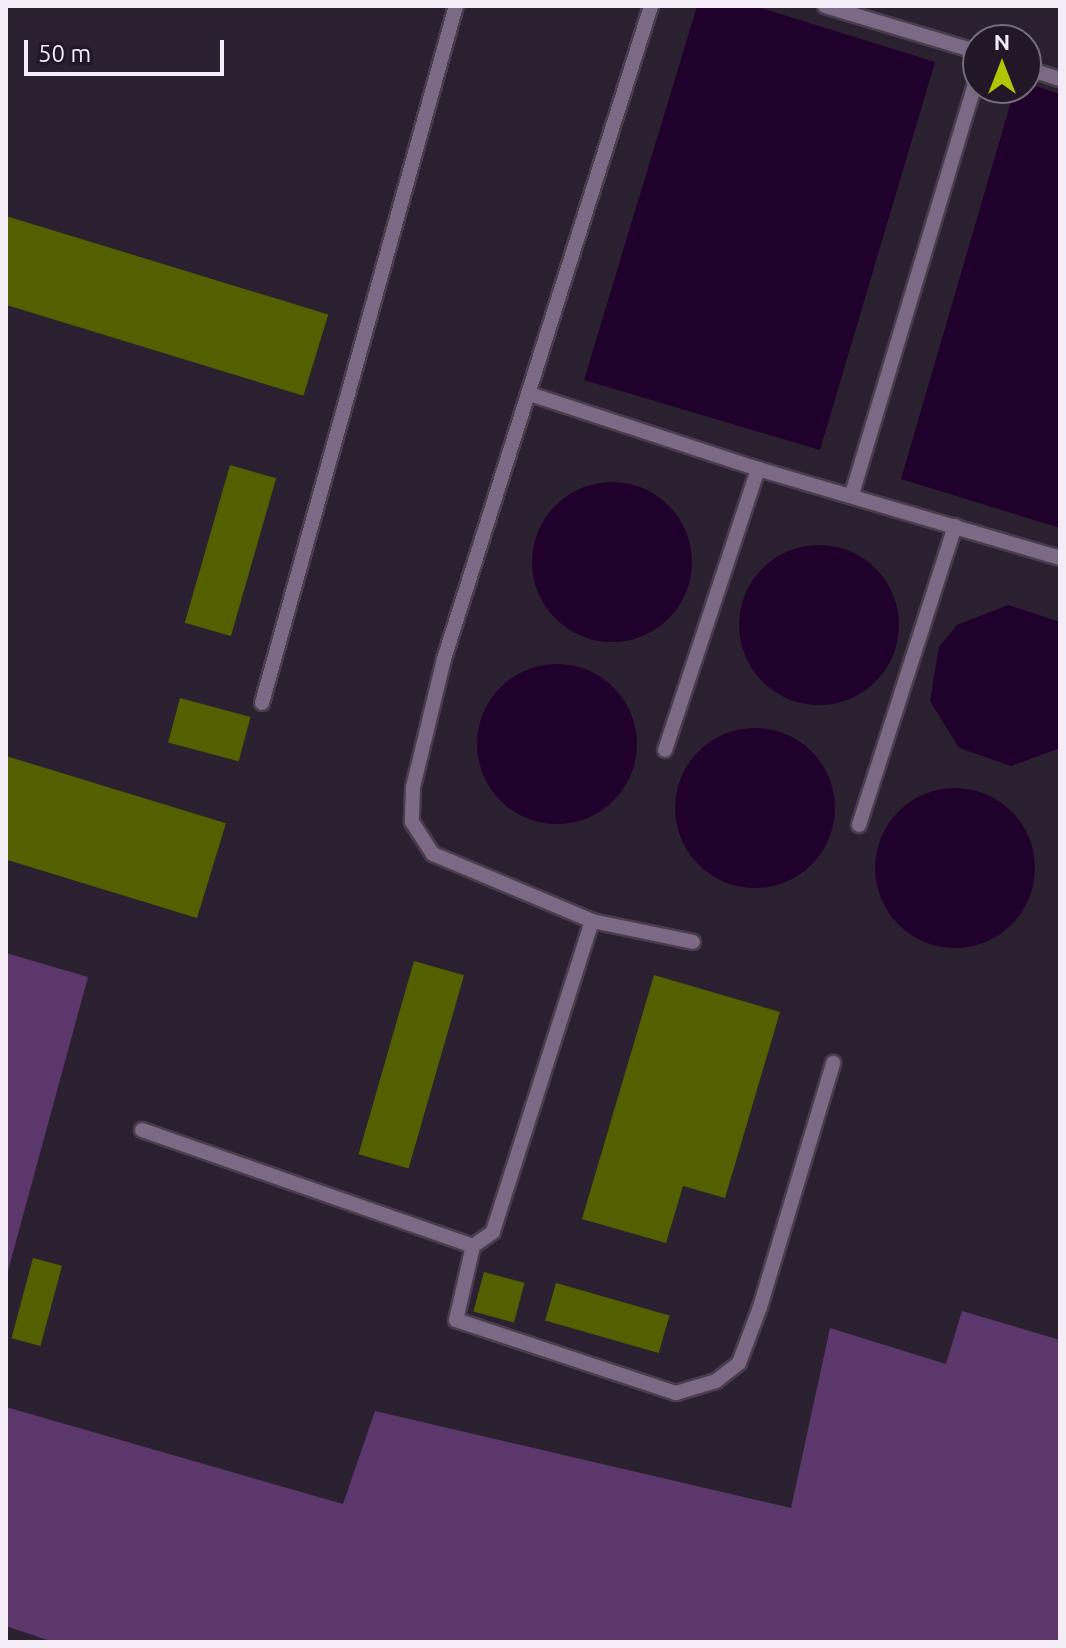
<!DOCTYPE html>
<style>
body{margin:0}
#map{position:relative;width:1066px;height:1648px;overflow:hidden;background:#2b2030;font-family:Ubuntu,sans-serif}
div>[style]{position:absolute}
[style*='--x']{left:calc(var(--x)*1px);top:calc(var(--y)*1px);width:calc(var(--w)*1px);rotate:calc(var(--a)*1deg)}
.green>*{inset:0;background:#5b376b}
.water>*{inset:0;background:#20012c}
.round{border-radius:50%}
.building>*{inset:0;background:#545f00;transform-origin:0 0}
.roads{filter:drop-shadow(2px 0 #473d4c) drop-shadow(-2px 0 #473d4c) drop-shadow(0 2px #473d4c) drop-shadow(0 -2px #473d4c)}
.service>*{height:14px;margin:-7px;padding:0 7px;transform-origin:7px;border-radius:7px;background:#7c6985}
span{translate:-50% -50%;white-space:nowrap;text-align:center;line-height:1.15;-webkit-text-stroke:7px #211726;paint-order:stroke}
.frame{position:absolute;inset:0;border:8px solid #f4ecf7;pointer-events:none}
.north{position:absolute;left:962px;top:24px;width:80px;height:80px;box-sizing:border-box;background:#211726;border:2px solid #756c7a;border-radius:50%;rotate:0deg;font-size:22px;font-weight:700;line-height:32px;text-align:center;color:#f4ecf7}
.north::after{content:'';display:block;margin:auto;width:28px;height:36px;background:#b0c503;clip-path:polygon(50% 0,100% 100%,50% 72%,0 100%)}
.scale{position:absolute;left:24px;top:40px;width:200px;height:36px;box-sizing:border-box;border:4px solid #f4ecf7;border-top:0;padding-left:10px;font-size:24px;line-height:28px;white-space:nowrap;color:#f4ecf7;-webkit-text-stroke:6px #211726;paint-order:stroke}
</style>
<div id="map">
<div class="green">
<i style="clip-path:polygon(6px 953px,88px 977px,6px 1278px)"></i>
<i style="clip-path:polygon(962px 1311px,1060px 1340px,1060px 1642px,53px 1642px,6px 1626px,6px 1407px,343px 1504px,375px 1411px,791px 1508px,830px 1328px,946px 1364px)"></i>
</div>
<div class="water">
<i style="clip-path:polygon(697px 6px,755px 6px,935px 62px,820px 450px,584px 380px)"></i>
<i style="clip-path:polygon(1026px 83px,1060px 94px,1060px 528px,901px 479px,1015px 88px)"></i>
<i class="round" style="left:532px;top:482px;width:160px;height:160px"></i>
<i class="round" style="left:739px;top:545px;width:160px;height:160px"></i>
<i style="clip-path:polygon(1008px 605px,1060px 622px,1060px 748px,1011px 766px,959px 748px,930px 701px,939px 647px,957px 625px)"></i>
<i class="round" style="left:477px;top:664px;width:160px;height:160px"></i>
<i class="round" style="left:675px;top:728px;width:160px;height:160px"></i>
<i class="round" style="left:875px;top:788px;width:160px;height:160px"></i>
</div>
<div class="building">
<i style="left:6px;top:216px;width:337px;height:85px;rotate:17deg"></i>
<i style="left:230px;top:465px;width:48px;height:164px;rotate:16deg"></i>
<i style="left:180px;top:698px;width:73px;height:46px;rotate:15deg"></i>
<i style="left:6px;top:756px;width:230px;height:99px;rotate:17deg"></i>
<i style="left:414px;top:961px;width:52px;height:201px;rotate:16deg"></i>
<i style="clip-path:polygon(654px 975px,780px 1012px,725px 1198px,683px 1186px,666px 1243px,582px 1219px)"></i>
<i style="left:33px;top:1258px;width:30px;height:83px;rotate:15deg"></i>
<i style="left:484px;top:1272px;width:42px;height:41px;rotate:15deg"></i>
<i style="left:556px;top:1283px;width:118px;height:39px;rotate:16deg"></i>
</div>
<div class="roads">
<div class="service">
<i style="--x:651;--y:6;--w:685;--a:107.59"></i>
<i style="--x:444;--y:659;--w:132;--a:103.6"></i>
<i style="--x:413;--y:787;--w:35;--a:92"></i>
<i style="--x:412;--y:822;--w:38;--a:57"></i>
<i style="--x:433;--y:854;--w:173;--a:22.8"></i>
<i style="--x:592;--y:921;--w:103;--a:11.7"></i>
<i style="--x:825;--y:6;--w:160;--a:16.7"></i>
<i style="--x:1026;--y:68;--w:36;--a:18"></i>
<i style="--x:530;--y:394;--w:240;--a:18.2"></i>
<i style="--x:758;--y:469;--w:296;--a:108.3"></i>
<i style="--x:758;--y:469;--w:315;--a:16.4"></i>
<i style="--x:852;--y:494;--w:438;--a:-73.3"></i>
<i style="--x:262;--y:703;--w:723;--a:-74.45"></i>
<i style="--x:859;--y:825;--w:314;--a:-72.2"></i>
<i style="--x:592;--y:921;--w:326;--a:107.7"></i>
<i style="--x:493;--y:1232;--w:24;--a:145"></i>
<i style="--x:473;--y:1246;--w:76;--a:102.9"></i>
<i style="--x:456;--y:1320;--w:232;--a:18.4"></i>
<i style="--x:676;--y:1393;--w:42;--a:-16.7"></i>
<i style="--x:716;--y:1381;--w:29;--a:-38"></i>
<i style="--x:739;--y:1363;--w:60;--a:-69.4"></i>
<i style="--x:760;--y:1307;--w:255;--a:-73.3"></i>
<i style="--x:142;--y:1130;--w:351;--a:19.3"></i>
</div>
</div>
<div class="frame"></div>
<div class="north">N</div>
<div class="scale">50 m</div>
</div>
